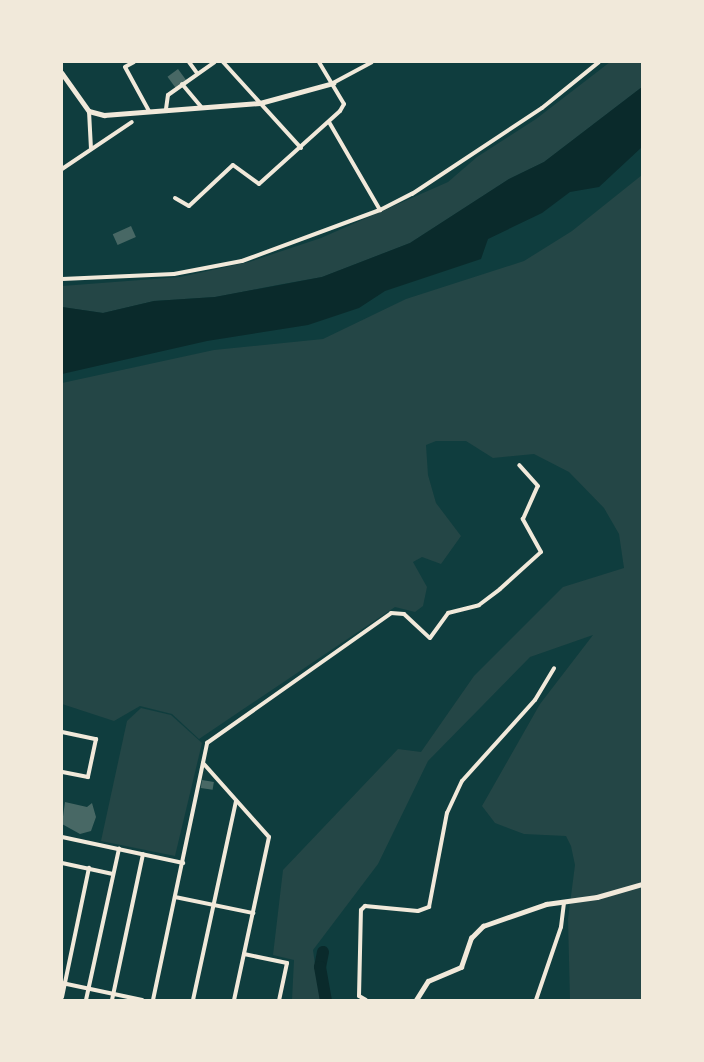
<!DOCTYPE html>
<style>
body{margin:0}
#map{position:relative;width:704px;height:1062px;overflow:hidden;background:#0f3d3e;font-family:Roboto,sans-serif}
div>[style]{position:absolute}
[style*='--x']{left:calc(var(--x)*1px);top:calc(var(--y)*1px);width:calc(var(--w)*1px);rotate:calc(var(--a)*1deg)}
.green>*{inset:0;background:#244646}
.water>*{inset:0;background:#0a2a2b}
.river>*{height:12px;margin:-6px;padding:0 6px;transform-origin:6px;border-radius:6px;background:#0a2a2b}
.building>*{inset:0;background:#486865;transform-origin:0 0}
.minor>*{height:4px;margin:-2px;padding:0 2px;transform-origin:2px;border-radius:2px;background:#f1e9da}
.tertiary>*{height:4.5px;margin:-2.25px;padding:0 2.25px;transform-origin:2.25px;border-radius:2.25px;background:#f1e9da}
span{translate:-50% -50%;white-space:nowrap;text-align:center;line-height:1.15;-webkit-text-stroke:6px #f1e9da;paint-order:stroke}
.frame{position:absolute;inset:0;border:63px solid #f1e9da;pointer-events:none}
</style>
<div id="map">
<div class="green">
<i style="clip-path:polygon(610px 62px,642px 62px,642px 87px,544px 162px,509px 179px,410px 243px,322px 277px,283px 284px,215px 297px,154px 301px,103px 313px,62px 307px,62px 286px,180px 277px,249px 262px,321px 238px,448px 182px,477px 157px,536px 119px)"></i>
<i style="clip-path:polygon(642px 175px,642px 1000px,570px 1000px,568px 919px,575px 865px,571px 846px,566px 836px,524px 834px,495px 823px,482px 806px,540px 704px,593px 635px,530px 657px,428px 761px,378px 864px,313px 950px,320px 1000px,292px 1000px,294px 960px,273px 955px,283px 870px,398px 749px,421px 752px,474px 676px,563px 587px,624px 568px,619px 534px,604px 508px,569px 472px,534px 454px,493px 458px,466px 441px,436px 441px,426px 445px,428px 475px,436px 503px,461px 536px,441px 564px,422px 557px,413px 562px,427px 587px,423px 606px,415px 612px,395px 607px,199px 739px,172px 714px,140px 706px,114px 721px,62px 704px,62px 383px,214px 350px,323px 339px,406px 299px,524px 261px,572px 231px)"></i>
<i style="clip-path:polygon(141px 708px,171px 715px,202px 743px,175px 856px,101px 841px,127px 721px)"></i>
</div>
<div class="water">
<i style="clip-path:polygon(642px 87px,642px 147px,599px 187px,570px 192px,542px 213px,488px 239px,481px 259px,385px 291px,359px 308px,308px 325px,207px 341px,62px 374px,62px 307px,103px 313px,154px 301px,215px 297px,322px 277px,410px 243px,509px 179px,544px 162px)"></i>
</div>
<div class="river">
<i style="--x:323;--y:952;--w:15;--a:101"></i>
<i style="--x:320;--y:967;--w:34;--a:80"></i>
</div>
<div class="building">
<i style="left:178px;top:69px;width:14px;height:13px;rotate:54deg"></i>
<i style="left:131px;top:226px;width:12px;height:20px;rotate:66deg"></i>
<i style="left:202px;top:780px;width:12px;height:8px;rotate:9deg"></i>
<i style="clip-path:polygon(65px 802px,87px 807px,92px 803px,96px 817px,91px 831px,80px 834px,62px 824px)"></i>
</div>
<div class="minor">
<i style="--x:134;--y:62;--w:10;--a:151"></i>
<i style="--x:125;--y:67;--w:50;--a:61.4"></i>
<i style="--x:189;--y:62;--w:14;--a:54"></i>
<i style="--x:223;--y:62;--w:116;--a:47.8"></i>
<i style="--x:333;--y:83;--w:44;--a:-28.3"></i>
<i style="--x:182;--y:84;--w:30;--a:50"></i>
<i style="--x:166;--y:109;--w:14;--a:-82"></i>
<i style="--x:168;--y:95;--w:57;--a:-35.1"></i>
<i style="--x:89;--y:111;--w:37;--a:87"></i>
<i style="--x:329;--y:122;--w:102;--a:59.9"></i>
<i style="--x:62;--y:169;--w:84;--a:-33.9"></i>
<i style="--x:175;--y:198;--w:16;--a:30"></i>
<i style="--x:189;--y:206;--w:60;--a:-43"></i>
<i style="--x:233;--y:165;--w:32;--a:36"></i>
<i style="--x:259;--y:184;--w:109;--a:-42"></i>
<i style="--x:340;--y:111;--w:8;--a:-60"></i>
<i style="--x:344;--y:104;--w:49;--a:-120.8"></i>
<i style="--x:62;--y:279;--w:112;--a:-2.6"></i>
<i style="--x:174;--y:274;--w:69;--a:-10.8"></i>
<i style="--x:242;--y:261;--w:147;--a:-20.3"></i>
<i style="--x:380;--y:210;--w:36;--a:-27"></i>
<i style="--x:412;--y:194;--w:156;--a:-33.5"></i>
<i style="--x:542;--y:108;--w:73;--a:-38.9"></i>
<i style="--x:62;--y:732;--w:35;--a:12"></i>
<i style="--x:96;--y:739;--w:39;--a:102"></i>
<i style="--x:88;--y:777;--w:26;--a:-169"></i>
<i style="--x:203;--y:763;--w:99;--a:48.3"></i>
<i style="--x:269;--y:837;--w:167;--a:102.1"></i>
<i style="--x:62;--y:837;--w:124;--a:12.1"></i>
<i style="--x:62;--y:863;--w:52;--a:12.2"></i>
<i style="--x:175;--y:897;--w:80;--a:11.6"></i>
<i style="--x:244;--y:954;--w:44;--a:11.8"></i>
<i style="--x:287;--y:963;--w:38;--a:102"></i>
<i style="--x:62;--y:983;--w:82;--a:12"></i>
<i style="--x:62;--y:997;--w:132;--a:-78.2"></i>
<i style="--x:86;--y:1000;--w:155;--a:-77.7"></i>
<i style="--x:112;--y:1000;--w:149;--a:-78"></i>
<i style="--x:153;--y:1000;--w:263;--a:-78.1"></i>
<i style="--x:207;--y:743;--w:225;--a:-35.2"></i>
<i style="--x:391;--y:613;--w:13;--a:4"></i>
<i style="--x:404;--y:614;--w:35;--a:43"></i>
<i style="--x:430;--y:638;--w:31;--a:-54"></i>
<i style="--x:448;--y:613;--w:32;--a:-14"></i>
<i style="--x:479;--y:605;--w:26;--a:-37"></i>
<i style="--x:500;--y:589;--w:55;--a:-42.1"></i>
<i style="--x:541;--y:552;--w:38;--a:-119"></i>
<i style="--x:523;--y:519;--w:36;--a:-66"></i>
<i style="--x:538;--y:486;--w:28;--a:-132"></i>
<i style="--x:193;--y:1000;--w:204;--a:-77.8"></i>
<i style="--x:366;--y:1000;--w:8;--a:-150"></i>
<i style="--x:359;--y:996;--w:86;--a:-88.7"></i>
<i style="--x:361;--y:910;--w:6;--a:-45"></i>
<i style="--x:365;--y:906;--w:53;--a:5.4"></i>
<i style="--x:418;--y:911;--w:12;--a:-20"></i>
<i style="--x:429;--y:907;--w:96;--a:-79.2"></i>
<i style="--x:447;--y:813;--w:35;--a:-65"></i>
<i style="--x:462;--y:781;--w:109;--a:-48"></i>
<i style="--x:535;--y:700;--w:37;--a:-59"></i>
<i style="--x:536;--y:1000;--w:77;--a:-71.1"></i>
<i style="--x:561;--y:927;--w:24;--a:-83"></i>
</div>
<div class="tertiary">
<i style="--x:62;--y:73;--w:47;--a:54.6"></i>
<i style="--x:89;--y:111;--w:16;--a:15"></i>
<i style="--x:104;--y:115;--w:156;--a:-4.4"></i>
<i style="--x:260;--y:103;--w:76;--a:-15.3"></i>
<i style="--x:416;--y:1000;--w:22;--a:-58"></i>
<i style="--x:428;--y:981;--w:36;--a:-23"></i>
<i style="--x:461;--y:967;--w:31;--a:-71"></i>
<i style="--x:471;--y:938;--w:17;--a:-45"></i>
<i style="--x:483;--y:926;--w:67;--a:-19.2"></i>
<i style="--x:546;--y:904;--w:51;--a:-7.8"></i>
<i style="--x:597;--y:897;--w:47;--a:-16.1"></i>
</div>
<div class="frame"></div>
</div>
